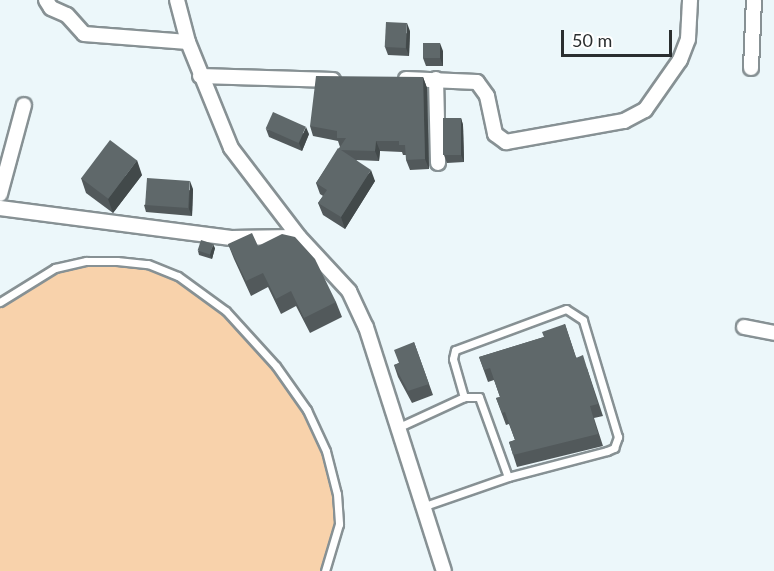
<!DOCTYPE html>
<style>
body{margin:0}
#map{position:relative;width:774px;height:571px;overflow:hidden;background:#ecf7fa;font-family:Lato,sans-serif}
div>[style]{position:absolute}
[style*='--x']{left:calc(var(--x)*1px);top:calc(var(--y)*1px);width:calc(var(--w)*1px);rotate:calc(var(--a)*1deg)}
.green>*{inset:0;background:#f8d2ab}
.roads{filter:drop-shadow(2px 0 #879194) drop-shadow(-2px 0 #879194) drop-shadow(0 2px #879194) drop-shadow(0 -2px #879194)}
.lane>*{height:7px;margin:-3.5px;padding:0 3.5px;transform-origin:3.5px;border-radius:3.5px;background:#fff}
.street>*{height:14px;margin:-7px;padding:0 7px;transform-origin:7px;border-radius:7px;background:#fff}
.wall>*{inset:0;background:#52595b}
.shaded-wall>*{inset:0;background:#42494a}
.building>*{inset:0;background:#5f686a;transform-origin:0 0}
span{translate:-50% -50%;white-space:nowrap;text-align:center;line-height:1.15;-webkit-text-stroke:6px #fff;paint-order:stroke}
.scale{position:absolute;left:561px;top:30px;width:111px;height:27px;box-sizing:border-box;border:3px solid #2a2e2f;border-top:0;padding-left:8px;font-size:18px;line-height:21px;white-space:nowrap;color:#2a2e2f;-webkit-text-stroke:4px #fff;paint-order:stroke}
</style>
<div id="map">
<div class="green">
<i style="clip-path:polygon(97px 262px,147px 266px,177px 278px,224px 313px,274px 367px,306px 412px,332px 473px,337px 524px,323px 571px,0 571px,0 304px,56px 270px)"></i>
</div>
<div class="roads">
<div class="lane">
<i style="--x:0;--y:302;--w:65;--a:-31.7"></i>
<i style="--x:55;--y:268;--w:32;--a:-13"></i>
<i style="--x:86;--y:261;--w:31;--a:0"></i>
<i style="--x:117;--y:261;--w:31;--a:6"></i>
<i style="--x:148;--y:264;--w:32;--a:22"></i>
<i style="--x:178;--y:276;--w:59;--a:36.1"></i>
<i style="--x:226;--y:311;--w:74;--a:47.7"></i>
<i style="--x:276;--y:366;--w:54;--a:54.8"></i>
<i style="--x:307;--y:410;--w:45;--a:65.1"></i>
<i style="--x:326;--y:451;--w:44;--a:75.7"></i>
<i style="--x:337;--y:494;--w:30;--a:86"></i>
<i style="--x:339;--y:524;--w:49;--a:106.6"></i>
<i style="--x:397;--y:428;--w:74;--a:-24.8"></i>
<i style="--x:464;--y:397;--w:15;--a:0"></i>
<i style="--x:479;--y:397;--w:85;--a:70.1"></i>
<i style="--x:422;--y:507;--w:91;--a:-19.2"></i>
<i style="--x:508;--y:477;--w:102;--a:-14.7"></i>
<i style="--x:607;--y:451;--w:8;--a:-23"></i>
<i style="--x:614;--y:448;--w:12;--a:-70"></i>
<i style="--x:618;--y:437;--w:122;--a:-106.7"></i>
<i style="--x:583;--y:320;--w:20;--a:-147"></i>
<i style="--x:566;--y:309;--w:118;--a:159.7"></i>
<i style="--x:455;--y:350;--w:9;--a:103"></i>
<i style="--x:453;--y:359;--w:40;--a:74"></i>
</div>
<div class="street">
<i style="--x:46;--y:0;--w:9;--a:58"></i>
<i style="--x:51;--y:8;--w:17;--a:24"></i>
<i style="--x:67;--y:15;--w:25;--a:48"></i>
<i style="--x:84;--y:34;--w:104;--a:4.4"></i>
<i style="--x:177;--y:0;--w:43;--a:75.3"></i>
<i style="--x:188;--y:42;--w:114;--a:67.9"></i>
<i style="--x:231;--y:148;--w:112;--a:52.6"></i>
<i style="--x:299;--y:237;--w:74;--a:47.2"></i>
<i style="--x:349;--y:291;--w:40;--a:65"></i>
<i style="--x:366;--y:327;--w:256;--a:72.3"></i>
<i style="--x:751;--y:68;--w:68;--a:-87.5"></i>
<i style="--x:200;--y:76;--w:133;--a:1.7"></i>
<i style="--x:406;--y:79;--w:71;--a:2.4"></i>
<i style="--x:477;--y:82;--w:17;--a:54"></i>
<i style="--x:487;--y:96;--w:39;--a:78"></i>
<i style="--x:495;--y:134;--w:14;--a:36"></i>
<i style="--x:506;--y:142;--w:120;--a:-10.1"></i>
<i style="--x:624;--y:121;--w:24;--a:-28"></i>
<i style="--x:645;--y:110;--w:61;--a:-55"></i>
<i style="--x:680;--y:60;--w:22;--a:-69"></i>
<i style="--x:688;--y:39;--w:39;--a:-87"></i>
<i style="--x:436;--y:79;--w:84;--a:88.6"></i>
<i style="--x:0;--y:194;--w:92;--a:-74.9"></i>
<i style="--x:0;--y:208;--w:233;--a:7.4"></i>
<i style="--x:231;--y:238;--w:63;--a:-0.9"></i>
<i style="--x:744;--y:327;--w:31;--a:11"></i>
</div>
</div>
<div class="wall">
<i style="clip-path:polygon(410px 31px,409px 56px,388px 55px,385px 47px)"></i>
<i style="clip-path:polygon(443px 51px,443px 66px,426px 66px,423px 58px)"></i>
<i style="clip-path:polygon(423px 77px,427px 88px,429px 169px,410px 170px,406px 160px,406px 155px,403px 155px,402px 152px,380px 151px,379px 161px,356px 160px,375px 181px,345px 229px,323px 215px,318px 203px,323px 196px,320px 194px,316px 183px,340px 147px,338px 141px,313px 136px,310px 126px)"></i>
<i style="clip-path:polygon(461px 118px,463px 125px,464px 162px,447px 163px,444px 155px)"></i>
<i style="clip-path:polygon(266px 129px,309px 134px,302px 151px,269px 137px)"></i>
<i style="clip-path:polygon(142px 175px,113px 213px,86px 193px,81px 178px)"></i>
<i style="clip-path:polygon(193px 189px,192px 216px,146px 212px,144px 205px)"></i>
<i style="clip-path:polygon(228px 244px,258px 246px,336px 302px,342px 317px,310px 333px,296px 306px,281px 314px,268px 287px,251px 296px,234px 259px)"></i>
<i style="clip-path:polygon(215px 248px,212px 259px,199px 255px,198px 251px)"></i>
<i style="clip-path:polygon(565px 324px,576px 357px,587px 368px,603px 416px,594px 418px,603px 446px,517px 467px,509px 442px,515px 440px,509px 424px,506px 425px,496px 398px,500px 397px,494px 380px,488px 382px,479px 357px,544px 337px)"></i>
<i style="clip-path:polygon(414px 342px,433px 395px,412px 403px,398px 377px,394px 365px,399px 363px)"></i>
</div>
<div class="shaded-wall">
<i style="clip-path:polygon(407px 23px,410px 31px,409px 56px,406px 48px)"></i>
<i style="clip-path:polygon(440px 43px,443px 51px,443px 66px,440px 58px)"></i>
<i style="clip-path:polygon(423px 77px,427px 88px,429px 169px,425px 159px)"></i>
<i style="clip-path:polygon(461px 118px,463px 125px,464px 162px,461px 155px)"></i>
<i style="clip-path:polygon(306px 127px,309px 134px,302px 151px,299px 143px)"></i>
<i style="clip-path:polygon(376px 141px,380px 151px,379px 161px,375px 151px)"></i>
<i style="clip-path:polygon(137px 160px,142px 175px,113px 213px,108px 199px)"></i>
<i style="clip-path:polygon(371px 170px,375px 181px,345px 229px,341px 217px)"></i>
<i style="clip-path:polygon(190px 181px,193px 189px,192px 216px,189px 209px)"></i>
<i style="clip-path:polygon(213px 244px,215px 248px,212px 259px,210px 255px)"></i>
</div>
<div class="building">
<i style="left:386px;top:22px;width:21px;height:25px;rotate:3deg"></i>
<i style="left:440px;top:43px;width:15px;height:17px;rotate:90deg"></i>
<i style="clip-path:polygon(316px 76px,423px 77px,425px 159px,406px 160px,405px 145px,399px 145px,399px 141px,376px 141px,375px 151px,338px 150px,346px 138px,337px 138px,337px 131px,310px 126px)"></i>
<i style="left:273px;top:112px;width:36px;height:18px;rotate:24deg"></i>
<i style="left:443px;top:118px;width:18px;height:37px"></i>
<i style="left:110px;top:140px;width:34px;height:48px;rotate:37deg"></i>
<i style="clip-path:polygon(338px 148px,371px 170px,341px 217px,318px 203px,327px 190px,316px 183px)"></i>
<i style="left:147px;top:178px;width:43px;height:27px;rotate:4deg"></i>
<i style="clip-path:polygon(252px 233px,258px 246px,282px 234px,295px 237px,315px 259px,336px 302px,304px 318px,291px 291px,276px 299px,263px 273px,246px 281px,228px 244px)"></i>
<i style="left:201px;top:240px;width:13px;height:11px;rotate:18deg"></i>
<i style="clip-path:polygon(565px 324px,576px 358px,583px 355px,598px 404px,590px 406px,598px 434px,513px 455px,509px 442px,515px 440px,505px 412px,502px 413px,496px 398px,500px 397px,490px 368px,484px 370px,479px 357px,544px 337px,542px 332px)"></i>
<i style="clip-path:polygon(414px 342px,429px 384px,408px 391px,394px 365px,399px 363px,394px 350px)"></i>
</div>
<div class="scale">50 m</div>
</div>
